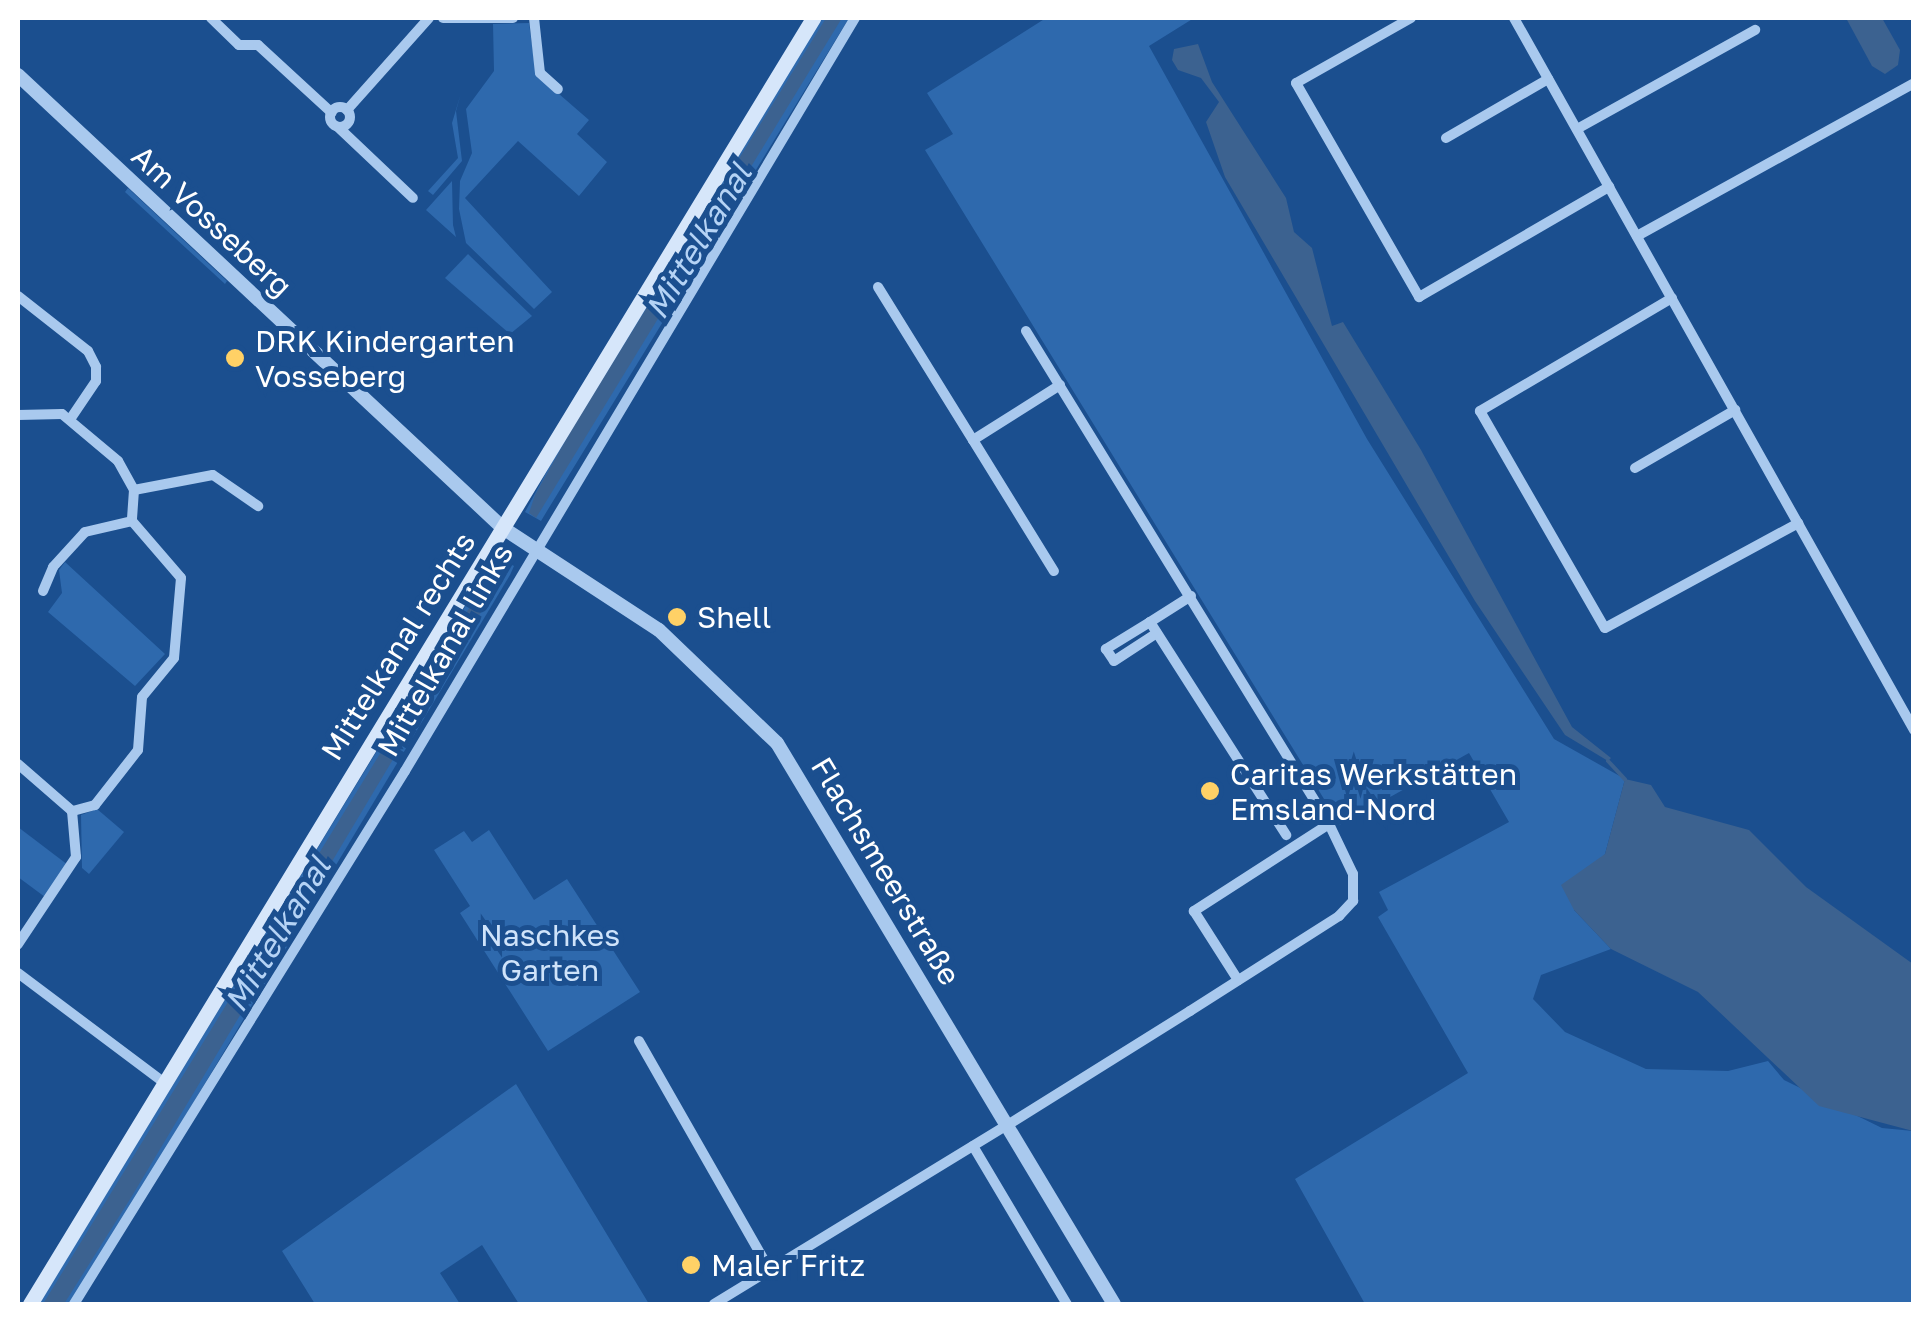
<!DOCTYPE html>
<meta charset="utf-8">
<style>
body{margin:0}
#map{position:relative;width:1931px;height:1322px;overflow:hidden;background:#1b4f8f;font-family:"Golos Text",sans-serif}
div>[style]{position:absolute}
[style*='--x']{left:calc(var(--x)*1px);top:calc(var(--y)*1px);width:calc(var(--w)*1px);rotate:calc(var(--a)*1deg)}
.green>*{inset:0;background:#2e69ad}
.water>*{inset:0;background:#3c6290}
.stream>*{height:4px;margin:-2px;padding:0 2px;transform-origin:2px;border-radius:2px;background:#3c6290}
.minor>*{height:10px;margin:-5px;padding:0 5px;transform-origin:5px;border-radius:5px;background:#a9c9ee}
.minor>.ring{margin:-5px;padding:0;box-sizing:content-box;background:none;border:10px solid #a9c9ee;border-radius:50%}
.tertiary>*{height:14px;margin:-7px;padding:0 7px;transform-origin:7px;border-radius:7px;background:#a9c9ee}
.secondary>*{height:15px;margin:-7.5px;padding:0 7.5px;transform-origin:7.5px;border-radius:7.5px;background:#d6e6fa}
.dots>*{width:28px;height:28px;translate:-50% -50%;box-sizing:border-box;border:5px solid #1b4f8f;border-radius:50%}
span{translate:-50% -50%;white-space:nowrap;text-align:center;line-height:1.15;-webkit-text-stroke:10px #1b4f8f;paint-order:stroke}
.street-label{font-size:30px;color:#fff}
.poi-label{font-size:30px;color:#fff}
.left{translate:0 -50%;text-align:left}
.park-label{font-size:30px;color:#cfe3fa}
.water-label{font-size:32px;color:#b5d3f5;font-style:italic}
.frame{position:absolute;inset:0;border:20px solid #fff;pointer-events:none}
</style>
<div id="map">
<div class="green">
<i style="clip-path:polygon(820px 18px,849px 18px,547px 511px,541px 521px,525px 512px,586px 399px)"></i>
<i style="clip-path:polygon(1046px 18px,1194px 18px,1149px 46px,1367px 439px,1554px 739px,1625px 779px,1605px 854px,1574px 910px,1611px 949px,1541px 975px,1533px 999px,1565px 1032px,1646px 1069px,1728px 1071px,1768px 1061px,1784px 1080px,1882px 1128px,1913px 1131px,1913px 1304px,1365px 1304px,1295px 1179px,1468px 1073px,1378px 917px,1388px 910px,1379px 892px,1509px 822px,1469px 753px,1340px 825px,925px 150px,953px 134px,927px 93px)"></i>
<i style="clip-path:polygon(529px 23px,536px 74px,589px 120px,577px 134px,607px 162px,579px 196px,518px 141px,465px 198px,552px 292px,534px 309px,466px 243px,459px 209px,460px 181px,472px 153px,466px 109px,494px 71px,493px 24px)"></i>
<i style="clip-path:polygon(461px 93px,456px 111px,462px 161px,433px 195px,428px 191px,458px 158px,452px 123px)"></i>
<i style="clip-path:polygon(452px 181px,453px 225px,456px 237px,426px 210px)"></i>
<i style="clip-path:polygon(128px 188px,227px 281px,225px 284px,125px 192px)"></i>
<i style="clip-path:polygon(468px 254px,532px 316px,510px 334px,445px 278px)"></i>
<i style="clip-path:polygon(496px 556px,514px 566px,510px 575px,117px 1230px,69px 1304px,39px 1304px)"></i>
<i style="clip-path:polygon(65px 562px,165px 654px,135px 686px,48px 612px,62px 593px,59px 570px)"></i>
<i style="clip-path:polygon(97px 809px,124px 832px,89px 874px,82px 868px,81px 815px)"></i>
<i style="clip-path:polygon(18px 827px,68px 865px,45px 897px,18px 877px)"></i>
<i style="clip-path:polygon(489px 830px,534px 900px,567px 879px,640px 992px,548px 1051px,460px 913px,470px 906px,434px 850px,464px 831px,472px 842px)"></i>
<i style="clip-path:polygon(516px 1084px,649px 1304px,519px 1304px,482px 1245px,440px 1273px,460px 1304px,315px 1304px,282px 1251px)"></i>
</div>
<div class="water">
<i style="clip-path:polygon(826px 18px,842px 18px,536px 518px,529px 513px,535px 495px,573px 427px)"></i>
<i style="clip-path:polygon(1846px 18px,1882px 18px,1900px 50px,1898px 65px,1885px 74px,1872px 66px)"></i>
<i style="clip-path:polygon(1198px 44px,1212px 82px,1286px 198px,1294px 232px,1312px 248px,1332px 326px,1343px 322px,1421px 450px,1572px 727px,1611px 758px,1608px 761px,1565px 735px,1475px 601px,1225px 177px,1206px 122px,1219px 102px,1201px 78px,1178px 70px,1172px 60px,1174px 49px)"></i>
<i style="clip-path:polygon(498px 561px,508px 567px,132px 1196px,64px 1304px,43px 1304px)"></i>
<i style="clip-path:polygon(1625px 779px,1651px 785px,1665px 807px,1749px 830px,1806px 887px,1913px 964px,1913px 1131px,1819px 1106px,1698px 992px,1611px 949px,1574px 910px,1561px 885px,1605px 854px)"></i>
</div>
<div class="stream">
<i style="--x:1608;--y:761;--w:25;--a:47"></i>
</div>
<div class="minor">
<i style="--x:211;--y:18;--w:39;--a:44"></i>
<i style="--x:239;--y:45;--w:19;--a:0"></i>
<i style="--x:258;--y:45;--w:100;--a:42.6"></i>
<i style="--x:443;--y:18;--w:70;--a:0"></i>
<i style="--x:534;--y:18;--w:55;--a:83.8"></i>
<i style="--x:540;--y:73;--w:24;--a:42"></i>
<i style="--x:1411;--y:18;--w:132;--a:150.5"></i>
<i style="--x:1296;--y:83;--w:247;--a:60.1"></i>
<i style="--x:1419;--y:297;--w:220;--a:-30.1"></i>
<i style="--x:1514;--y:18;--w:817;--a:60.67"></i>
<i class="ring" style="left:330px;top:107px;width:10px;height:10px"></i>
<i style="--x:347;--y:110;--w:123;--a:-48.3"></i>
<i style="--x:338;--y:127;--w:103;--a:43.4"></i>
<i style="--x:1577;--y:129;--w:204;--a:-29.1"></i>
<i style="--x:1446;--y:138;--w:118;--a:-30"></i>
<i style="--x:1637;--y:236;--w:316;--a:-28.9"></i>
<i style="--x:878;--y:287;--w:180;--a:58.2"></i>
<i style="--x:973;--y:440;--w:103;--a:-32.3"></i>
<i style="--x:18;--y:296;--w:89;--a:38.2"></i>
<i style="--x:88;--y:351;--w:18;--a:63"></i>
<i style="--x:96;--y:367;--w:14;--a:90"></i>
<i style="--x:96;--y:381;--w:45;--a:124"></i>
<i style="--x:1672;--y:298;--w:223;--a:149.5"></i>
<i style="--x:1480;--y:411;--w:250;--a:60.1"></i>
<i style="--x:1605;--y:628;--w:220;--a:-28.5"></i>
<i style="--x:1026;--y:331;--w:579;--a:58.42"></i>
<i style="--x:18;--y:415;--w:44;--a:-1.3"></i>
<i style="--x:62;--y:414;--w:73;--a:40"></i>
<i style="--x:118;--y:461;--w:33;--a:61"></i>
<i style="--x:134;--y:490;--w:31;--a:94"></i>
<i style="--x:132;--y:521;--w:75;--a:49.3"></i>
<i style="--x:181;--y:578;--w:80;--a:95"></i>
<i style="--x:174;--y:658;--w:50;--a:129.4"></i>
<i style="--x:142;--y:697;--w:53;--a:94.3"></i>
<i style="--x:138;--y:750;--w:70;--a:128"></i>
<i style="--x:95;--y:805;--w:24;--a:165"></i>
<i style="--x:973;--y:440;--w:154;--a:58.3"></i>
<i style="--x:1635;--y:468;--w:116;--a:-30.1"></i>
<i style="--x:134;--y:490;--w:80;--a:-10.8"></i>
<i style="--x:213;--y:475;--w:55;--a:34.6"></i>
<i style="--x:43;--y:591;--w:26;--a:-67"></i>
<i style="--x:53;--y:567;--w:47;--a:-47.6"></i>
<i style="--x:85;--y:532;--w:48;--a:-13.2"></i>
<i style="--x:1191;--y:596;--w:49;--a:147.6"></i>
<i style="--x:1150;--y:622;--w:253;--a:57.4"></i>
<i style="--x:1150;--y:622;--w:52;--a:148.5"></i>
<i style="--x:1106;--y:649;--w:14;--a:56"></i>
<i style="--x:1114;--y:661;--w:51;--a:-33.1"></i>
<i style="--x:18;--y:764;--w:72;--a:41"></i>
<i style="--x:72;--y:811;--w:46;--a:85"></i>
<i style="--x:76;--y:857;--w:105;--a:123.7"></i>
<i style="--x:18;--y:973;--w:180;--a:36.9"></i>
<i style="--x:639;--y:1041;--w:262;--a:60.3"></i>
<i style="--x:973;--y:1146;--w:184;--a:59.3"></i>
<i style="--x:74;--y:1304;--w:627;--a:-58.16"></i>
<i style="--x:405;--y:771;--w:877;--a:-59.14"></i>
<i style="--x:714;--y:1304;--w:342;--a:-31.4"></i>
<i style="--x:1006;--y:1126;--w:217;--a:-32"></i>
<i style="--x:1190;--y:1011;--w:177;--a:-32.5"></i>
<i style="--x:1339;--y:916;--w:21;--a:-47"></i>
<i style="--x:1353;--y:901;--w:27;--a:-90"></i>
<i style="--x:1353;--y:874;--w:55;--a:-115.6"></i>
<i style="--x:1329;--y:824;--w:161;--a:147.2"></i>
<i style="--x:1194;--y:911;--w:82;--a:57.5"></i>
</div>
<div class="tertiary">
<i style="--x:18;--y:75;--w:664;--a:43.05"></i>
<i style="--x:503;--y:528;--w:186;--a:33.2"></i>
<i style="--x:659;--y:630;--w:163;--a:43.8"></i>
<i style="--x:777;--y:743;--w:654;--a:59.01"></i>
</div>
<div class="secondary">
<i style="--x:30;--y:1304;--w:1506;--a:-58.66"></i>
</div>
<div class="dots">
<i style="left:235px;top:358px;background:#ffd166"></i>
<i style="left:677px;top:617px;background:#ffd166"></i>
<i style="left:1210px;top:791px;background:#ffd166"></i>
<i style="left:691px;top:1265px;background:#ffd166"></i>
</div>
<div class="street-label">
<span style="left:212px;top:221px;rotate:43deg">Am Vosseberg</span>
<span style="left:398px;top:646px;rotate:-58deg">Mittelkanal rechts</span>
<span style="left:445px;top:650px;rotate:-60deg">Mittelkanal links</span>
<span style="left:886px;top:871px;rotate:59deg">Flachsmeerstraße</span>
</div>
<div class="poi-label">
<span class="left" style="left:255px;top:358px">DRK Kindergarten<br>Vosseberg</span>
<span class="left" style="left:697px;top:617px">Shell</span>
<span class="left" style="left:1230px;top:791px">Caritas Werkstätten<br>Emsland-Nord</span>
<span class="left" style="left:711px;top:1265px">Maler Fritz</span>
</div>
<div class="park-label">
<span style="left:550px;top:952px">Naschkes<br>Garten</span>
</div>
<div class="water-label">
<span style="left:698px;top:241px;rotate:-59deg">Mittelkanal</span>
<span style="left:277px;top:934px;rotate:-59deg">Mittelkanal</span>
</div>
<div class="frame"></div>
</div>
